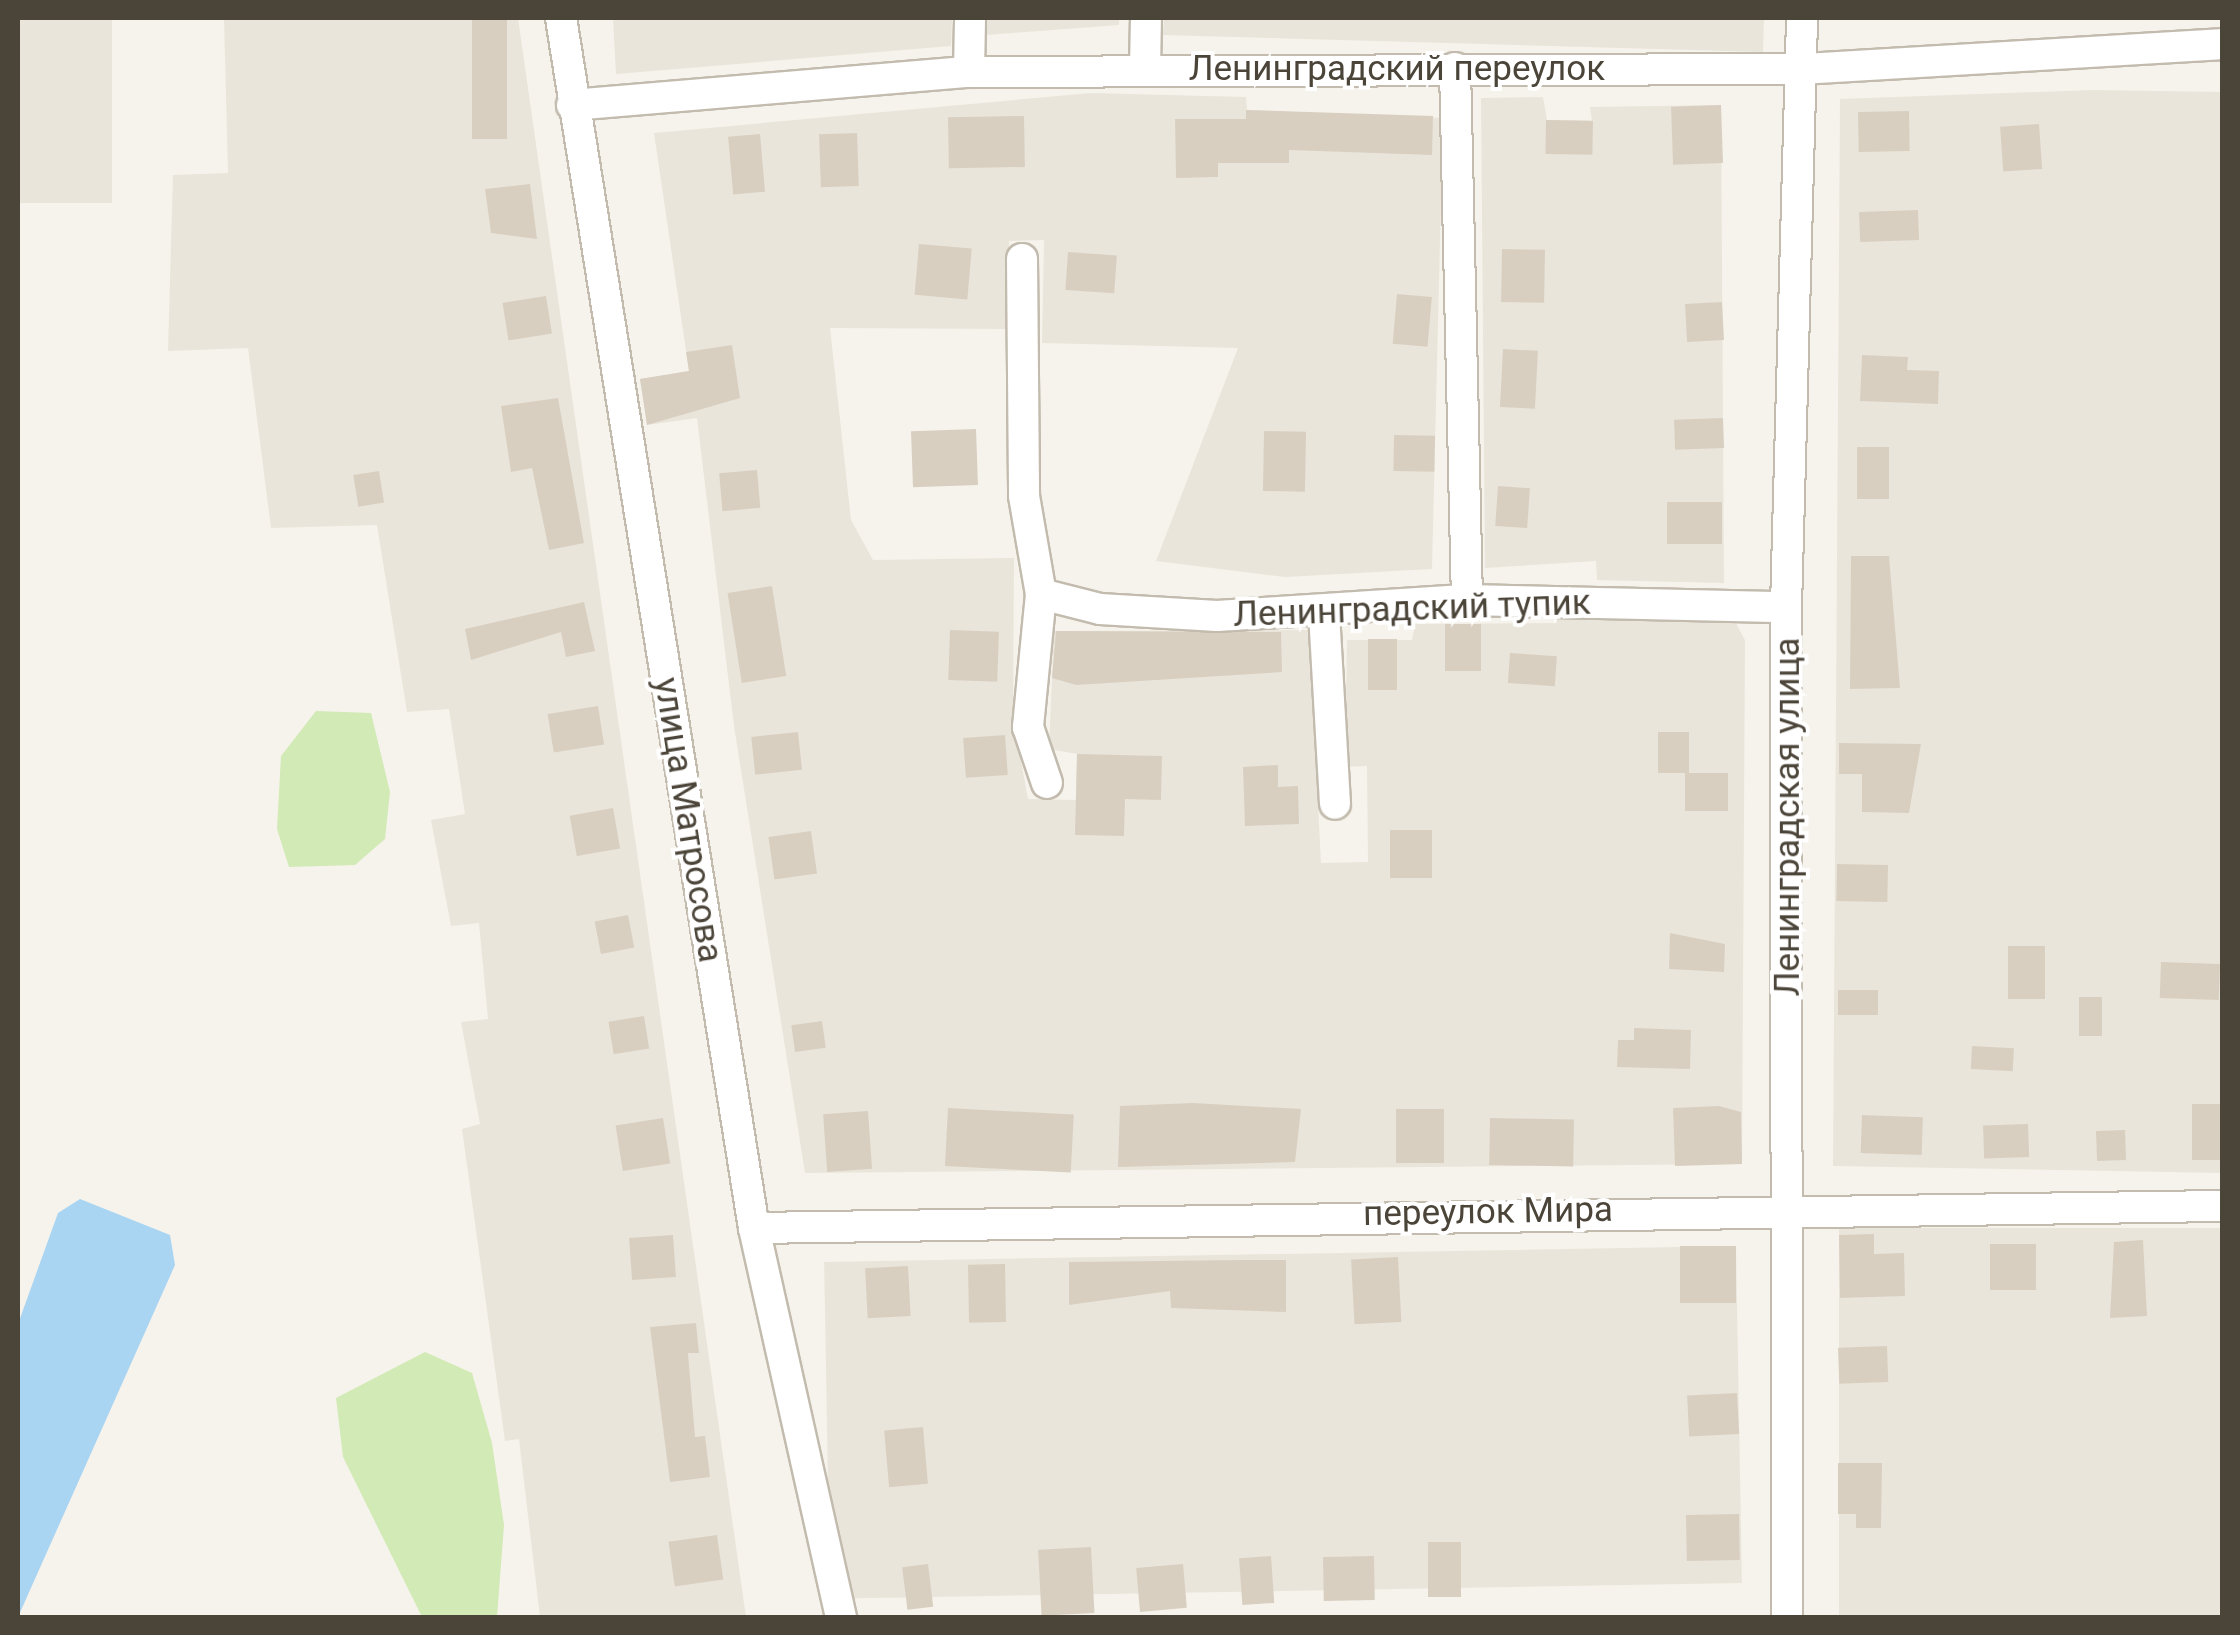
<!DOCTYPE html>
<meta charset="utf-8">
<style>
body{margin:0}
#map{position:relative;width:2240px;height:1635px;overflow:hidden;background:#f6f3ec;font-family:Roboto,sans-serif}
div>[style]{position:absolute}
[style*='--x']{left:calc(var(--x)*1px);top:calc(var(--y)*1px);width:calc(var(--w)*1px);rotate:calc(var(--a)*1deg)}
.residential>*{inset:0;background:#eae5da;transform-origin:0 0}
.green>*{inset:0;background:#d2eab5}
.water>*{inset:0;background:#a9d4f2}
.building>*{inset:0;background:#d8cfc1;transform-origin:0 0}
.roads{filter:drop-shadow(2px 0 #c2bbae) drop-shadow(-2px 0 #c2bbae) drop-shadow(0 2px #c2bbae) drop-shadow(0 -2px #c2bbae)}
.minor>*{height:30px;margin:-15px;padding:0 15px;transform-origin:15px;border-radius:15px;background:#fff}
span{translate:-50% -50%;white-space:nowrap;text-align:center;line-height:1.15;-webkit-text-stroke:8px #fff;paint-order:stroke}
.street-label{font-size:35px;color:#4b4439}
.frame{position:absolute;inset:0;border:20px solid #4b4439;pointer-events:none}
</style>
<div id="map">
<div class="residential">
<i style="left:18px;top:18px;width:94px;height:185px"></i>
<i style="clip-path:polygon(224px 18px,518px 18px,746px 1617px,540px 1617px,519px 1439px,505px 1441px,462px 1129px,480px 1124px,461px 1022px,488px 1019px,479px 923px,451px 926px,431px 820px,465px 814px,449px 709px,407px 712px,377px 525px,271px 528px,248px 348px,168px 351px,173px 175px,228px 173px)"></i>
<i style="clip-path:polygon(613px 18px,952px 18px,951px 46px,616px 74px)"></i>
<i style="clip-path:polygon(987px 18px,1119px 18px,1119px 25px,986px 35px)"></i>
<i style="clip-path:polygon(1164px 18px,1764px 18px,1763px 52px,1163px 35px)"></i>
<i style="clip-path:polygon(2093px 90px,2222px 92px,2222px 1173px,1833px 1166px,1840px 99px)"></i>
<i style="clip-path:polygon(1091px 93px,1246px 97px,1247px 110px,1443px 118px,1432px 569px,1285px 577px,1156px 561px,1238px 348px,1042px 343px,1044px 240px,1009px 241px,1009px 329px,830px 328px,851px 520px,873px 560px,1014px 558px,1013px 718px,1028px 799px,1076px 800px,1077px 754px,1049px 749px,1054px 631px,1309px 630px,1321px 863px,1368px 862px,1367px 766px,1345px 767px,1347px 640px,1412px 640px,1415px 624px,1557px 623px,1555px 614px,1732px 616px,1745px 640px,1742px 1164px,805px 1173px,734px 726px,697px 418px,647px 425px,640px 379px,689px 371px,654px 133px)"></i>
<i style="clip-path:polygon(1543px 97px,1547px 120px,1592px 121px,1590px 107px,1721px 105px,1724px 583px,1597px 580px,1596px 561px,1485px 568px,1481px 98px)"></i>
<i style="left:2222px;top:1228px;width:389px;height:383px;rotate:90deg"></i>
<i style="left:1736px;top:1246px;width:337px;height:912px;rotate:89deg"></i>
</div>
<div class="green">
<i style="clip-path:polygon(316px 711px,371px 713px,390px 792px,385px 839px,355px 865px,289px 867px,277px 829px,281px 756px)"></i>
<i style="clip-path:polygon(425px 1352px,472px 1373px,492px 1443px,504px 1525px,497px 1617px,422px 1617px,343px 1457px,336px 1398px)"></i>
</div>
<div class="water">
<i style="clip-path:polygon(80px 1199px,170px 1235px,175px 1265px,18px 1617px,18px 1324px,58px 1213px)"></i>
</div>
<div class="building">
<i style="left:472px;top:18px;width:35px;height:121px"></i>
<i style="left:1721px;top:105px;width:58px;height:50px;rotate:88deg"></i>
<i style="clip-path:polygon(1246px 110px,1433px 116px,1432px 155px,1289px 150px,1289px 163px,1218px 163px,1218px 177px,1176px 178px,1175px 119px,1246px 119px)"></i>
<i style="left:1909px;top:111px;width:40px;height:51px;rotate:89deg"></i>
<i style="left:1024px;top:116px;width:51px;height:76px;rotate:89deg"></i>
<i style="left:1546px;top:120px;width:47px;height:34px;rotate:1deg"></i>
<i style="left:2039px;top:124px;width:45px;height:39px;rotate:86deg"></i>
<i style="left:857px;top:133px;width:53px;height:38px;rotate:88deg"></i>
<i style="left:760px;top:134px;width:58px;height:32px;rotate:85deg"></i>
<i style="clip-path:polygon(530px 184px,537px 239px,491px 233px,485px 189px)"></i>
<i style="left:1918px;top:210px;width:30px;height:59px;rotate:88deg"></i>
<i style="left:919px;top:244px;width:53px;height:51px;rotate:5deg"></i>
<i style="left:1502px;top:249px;width:43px;height:53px;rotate:1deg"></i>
<i style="left:1068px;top:252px;width:49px;height:38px;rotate:4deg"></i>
<i style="left:1397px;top:294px;width:35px;height:50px;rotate:5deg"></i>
<i style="left:546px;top:296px;width:38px;height:44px;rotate:81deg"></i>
<i style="left:1722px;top:302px;width:38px;height:37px;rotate:87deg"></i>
<i style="clip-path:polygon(732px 345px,740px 398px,647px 425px,640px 379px,689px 371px,686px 352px)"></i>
<i style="left:1503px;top:349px;width:35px;height:58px;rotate:3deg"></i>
<i style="clip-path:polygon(1862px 355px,1908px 357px,1907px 370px,1939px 371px,1938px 404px,1860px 401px)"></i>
<i style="clip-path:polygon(558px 398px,584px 543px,549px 550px,532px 468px,511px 472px,501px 406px)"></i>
<i style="left:1723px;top:418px;width:30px;height:49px;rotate:88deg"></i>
<i style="left:976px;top:429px;width:56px;height:65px;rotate:88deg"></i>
<i style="left:1264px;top:431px;width:42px;height:60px;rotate:1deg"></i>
<i style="left:1394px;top:435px;width:41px;height:36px;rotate:1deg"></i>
<i style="left:1857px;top:447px;width:32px;height:52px"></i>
<i style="left:757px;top:470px;width:38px;height:38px;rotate:85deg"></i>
<i style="left:379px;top:471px;width:32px;height:26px;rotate:81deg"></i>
<i style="left:1498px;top:486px;width:32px;height:40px;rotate:4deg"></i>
<i style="left:1667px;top:502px;width:55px;height:42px"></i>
<i style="clip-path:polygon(1851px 556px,1889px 556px,1900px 688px,1850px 689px)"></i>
<i style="left:772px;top:586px;width:91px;height:45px;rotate:81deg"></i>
<i style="clip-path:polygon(584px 602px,595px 651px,566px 657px,561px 632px,471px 660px,465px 629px)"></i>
<i style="left:1445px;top:624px;width:36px;height:47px"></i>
<i style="left:950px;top:630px;width:49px;height:50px;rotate:2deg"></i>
<i style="clip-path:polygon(1056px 631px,1281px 632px,1282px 672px,1076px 685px,1052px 678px)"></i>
<i style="left:1368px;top:639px;width:29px;height:51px"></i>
<i style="left:1510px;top:653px;width:47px;height:30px;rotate:4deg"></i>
<i style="left:598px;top:706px;width:39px;height:51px;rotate:81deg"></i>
<i style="left:798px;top:732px;width:38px;height:47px;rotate:84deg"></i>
<i style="left:1658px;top:732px;width:31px;height:41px"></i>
<i style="left:1005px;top:735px;width:40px;height:42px;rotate:86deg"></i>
<i style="clip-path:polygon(1839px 743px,1921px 744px,1909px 813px,1862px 812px,1862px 774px,1839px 774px)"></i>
<i style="clip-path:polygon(1077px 754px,1162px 756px,1161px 800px,1125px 799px,1124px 836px,1075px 835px)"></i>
<i style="clip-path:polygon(1278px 765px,1278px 787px,1298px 786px,1299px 824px,1245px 826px,1243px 767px)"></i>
<i style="left:1685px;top:773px;width:43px;height:38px"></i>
<i style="left:613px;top:808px;width:41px;height:44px;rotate:80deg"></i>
<i style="left:1390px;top:830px;width:42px;height:48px"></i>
<i style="left:811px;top:831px;width:43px;height:43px;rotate:82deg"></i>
<i style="left:1837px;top:864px;width:51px;height:37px;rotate:1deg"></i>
<i style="left:628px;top:915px;width:33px;height:34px;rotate:79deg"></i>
<i style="clip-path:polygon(1670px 933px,1725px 944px,1724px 972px,1669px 969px)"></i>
<i style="left:2008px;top:946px;width:37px;height:53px"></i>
<i style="left:2161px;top:962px;width:59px;height:36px;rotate:2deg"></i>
<i style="left:1838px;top:990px;width:40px;height:25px"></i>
<i style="left:2079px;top:997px;width:23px;height:39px"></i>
<i style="left:644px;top:1016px;width:33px;height:36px;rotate:81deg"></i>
<i style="left:822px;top:1021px;width:27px;height:31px;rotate:82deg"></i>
<i style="clip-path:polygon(1634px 1028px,1691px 1030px,1690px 1069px,1617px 1067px,1618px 1040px,1634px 1040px)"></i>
<i style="left:1972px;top:1046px;width:42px;height:23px;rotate:3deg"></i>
<i style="clip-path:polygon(1193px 1103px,1301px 1109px,1295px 1162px,1118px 1167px,1120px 1106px)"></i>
<i style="left:2222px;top:1104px;width:56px;height:30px;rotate:90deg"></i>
<i style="clip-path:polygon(1719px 1106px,1741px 1112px,1742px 1164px,1675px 1166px,1673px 1108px)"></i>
<i style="left:948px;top:1108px;width:126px;height:58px;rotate:3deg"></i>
<i style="left:1396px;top:1109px;width:48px;height:54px"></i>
<i style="left:868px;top:1111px;width:58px;height:45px;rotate:86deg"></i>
<i style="left:1862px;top:1115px;width:61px;height:38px;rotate:2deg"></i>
<i style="left:663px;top:1118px;width:46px;height:48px;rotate:81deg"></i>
<i style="left:1490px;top:1118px;width:84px;height:47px;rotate:1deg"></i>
<i style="left:2028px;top:1124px;width:33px;height:45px;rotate:88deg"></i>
<i style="left:2125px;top:1130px;width:30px;height:29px;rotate:88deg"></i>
<i style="clip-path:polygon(1874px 1234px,1874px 1254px,1904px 1253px,1905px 1296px,1840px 1298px,1839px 1235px)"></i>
<i style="left:673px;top:1235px;width:42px;height:44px;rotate:86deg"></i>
<i style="clip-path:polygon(2143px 1240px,2147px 1316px,2110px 1318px,2114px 1242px)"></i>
<i style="left:1990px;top:1244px;width:46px;height:46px"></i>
<i style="left:1680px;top:1246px;width:56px;height:57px"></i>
<i style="left:1398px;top:1257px;width:65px;height:47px;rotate:87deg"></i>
<i style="clip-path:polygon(1243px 1260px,1286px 1260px,1286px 1312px,1171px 1308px,1170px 1291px,1069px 1305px,1069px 1262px)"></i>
<i style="left:1005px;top:1264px;width:58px;height:37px;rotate:89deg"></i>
<i style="left:908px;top:1266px;width:50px;height:43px;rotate:87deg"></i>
<i style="clip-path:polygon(696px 1323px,699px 1353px,688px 1353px,695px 1437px,705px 1436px,710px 1477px,670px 1482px,650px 1327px)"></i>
<i style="left:1887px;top:1346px;width:36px;height:49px;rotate:88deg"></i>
<i style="left:1737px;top:1393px;width:41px;height:50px;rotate:87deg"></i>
<i style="left:923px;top:1427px;width:57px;height:39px;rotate:85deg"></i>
<i style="clip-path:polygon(1838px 1463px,1882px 1463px,1881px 1528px,1856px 1528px,1856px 1514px,1838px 1514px)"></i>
<i style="left:1739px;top:1514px;width:46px;height:53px;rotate:89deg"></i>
<i style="left:717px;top:1535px;width:45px;height:49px;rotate:82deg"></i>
<i style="left:1428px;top:1542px;width:33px;height:55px"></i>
<i style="left:1091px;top:1547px;width:66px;height:53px;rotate:87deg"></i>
<i style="left:1271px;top:1556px;width:47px;height:32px;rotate:86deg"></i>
<i style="left:1374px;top:1556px;width:44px;height:51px;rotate:89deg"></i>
<i style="left:928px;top:1564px;width:43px;height:26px;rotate:83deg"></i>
<i style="left:1183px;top:1564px;width:44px;height:47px;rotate:85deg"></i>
</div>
<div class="roads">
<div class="minor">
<i style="--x:561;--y:18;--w:1225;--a:80.94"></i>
<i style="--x:754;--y:1228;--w:400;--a:77.4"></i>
<i style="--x:1455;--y:68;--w:532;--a:88.71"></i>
<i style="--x:1145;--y:69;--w:51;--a:-88.9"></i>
<i style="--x:969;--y:72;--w:54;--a:-88.9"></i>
<i style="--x:572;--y:105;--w:398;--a:-4.8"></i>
<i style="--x:969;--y:72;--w:834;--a:-0.21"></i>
<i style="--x:1803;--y:69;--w:420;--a:-3.4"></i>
<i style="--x:1022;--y:259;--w:237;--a:89.5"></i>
<i style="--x:1024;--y:496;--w:99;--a:80.2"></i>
<i style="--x:1041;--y:594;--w:134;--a:95.6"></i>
<i style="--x:1028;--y:727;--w:59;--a:71.3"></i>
<i style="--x:1041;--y:594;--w:61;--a:14.3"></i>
<i style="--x:1100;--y:609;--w:117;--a:3.4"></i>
<i style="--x:1217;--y:616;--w:251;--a:-3.7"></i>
<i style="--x:1467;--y:600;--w:319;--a:1.3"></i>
<i style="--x:1324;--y:613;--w:191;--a:86.7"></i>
<i style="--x:754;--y:1228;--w:1468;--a:-0.86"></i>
<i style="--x:1787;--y:1618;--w:1011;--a:-90.06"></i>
<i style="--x:1786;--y:607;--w:589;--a:-88.44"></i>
</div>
</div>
<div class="street-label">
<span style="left:1397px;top:69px">Ленинградский переулок</span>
<span style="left:1412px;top:609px;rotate:-2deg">Ленинградский тупик</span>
<span style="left:1788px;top:817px;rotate:-90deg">Ленинградская улица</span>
<span style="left:688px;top:820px;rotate:81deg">улица Матросова</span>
<span style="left:1488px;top:1212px;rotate:-1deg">переулок Мира</span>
</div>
<div class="frame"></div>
</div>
